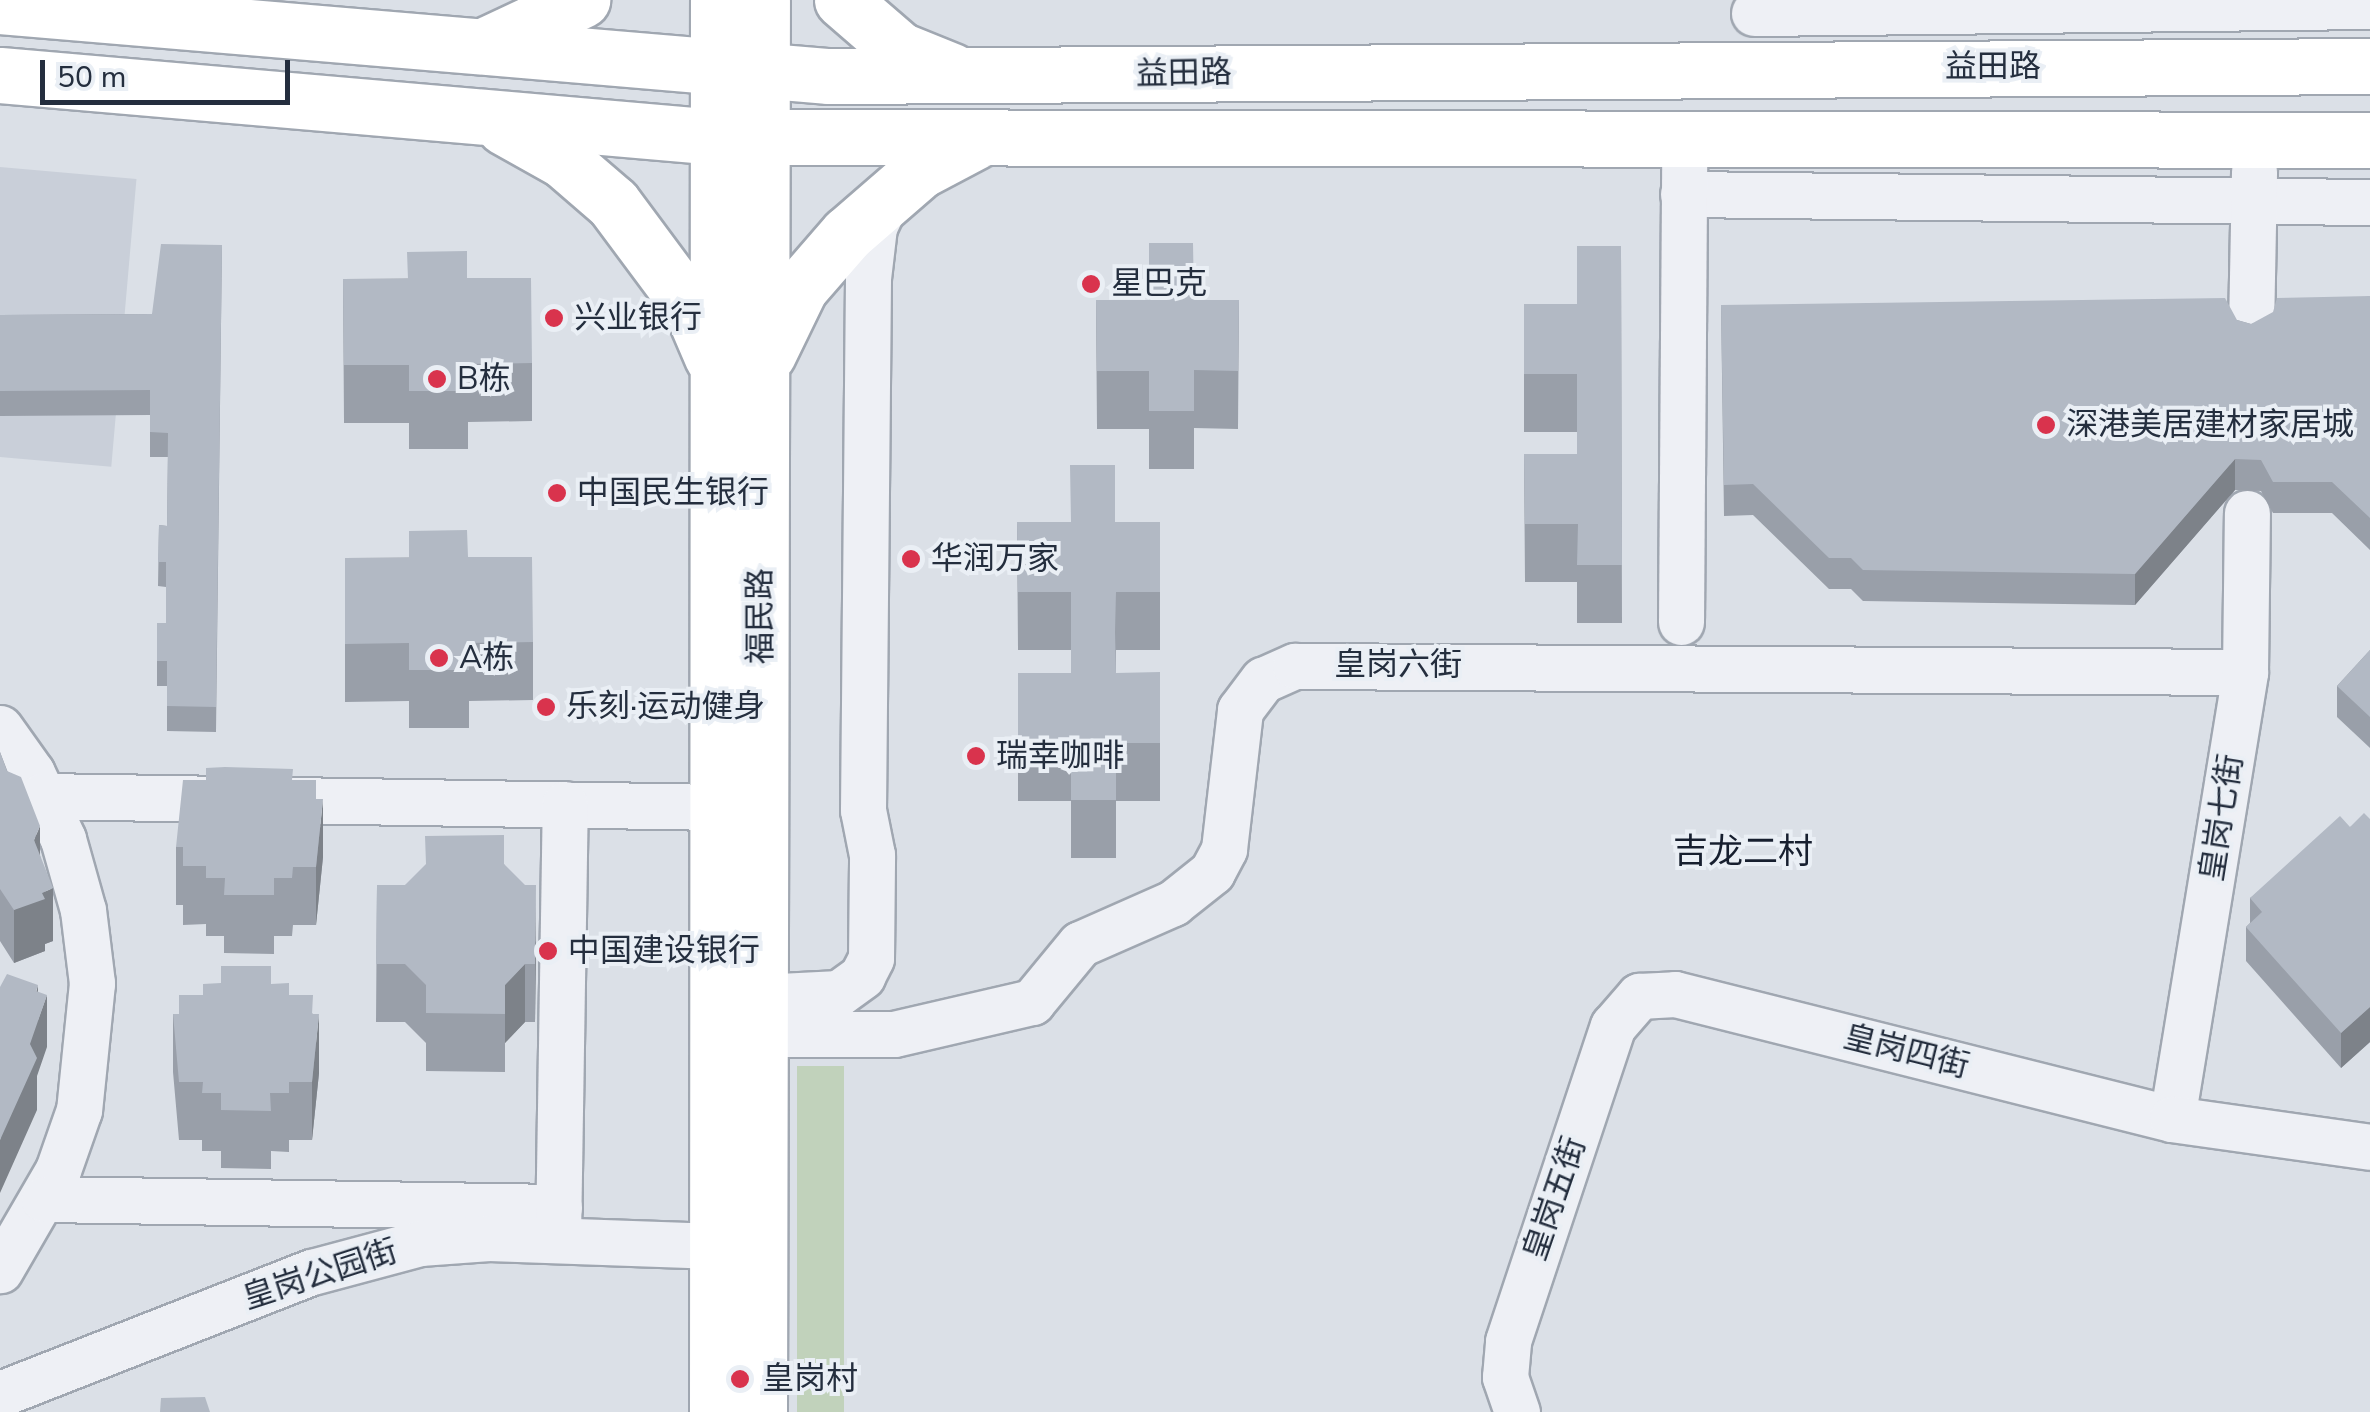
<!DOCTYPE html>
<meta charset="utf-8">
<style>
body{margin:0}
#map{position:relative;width:2370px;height:1412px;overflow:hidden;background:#dbe0e7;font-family:"Nunito Sans","Noto Sans SC",sans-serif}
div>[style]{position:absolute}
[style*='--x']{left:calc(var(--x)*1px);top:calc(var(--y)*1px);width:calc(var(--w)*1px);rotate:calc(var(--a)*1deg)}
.built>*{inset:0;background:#c9cfd9;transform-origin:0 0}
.green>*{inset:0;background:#c1d2bb;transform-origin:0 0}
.roads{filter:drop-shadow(2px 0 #a0a7b1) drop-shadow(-2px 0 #a0a7b1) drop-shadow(0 2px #a0a7b1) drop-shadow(0 -2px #a0a7b1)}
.minor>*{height:45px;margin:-22.5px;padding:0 22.5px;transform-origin:22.5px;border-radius:22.5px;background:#eef0f5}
.major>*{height:55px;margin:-27.5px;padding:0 27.5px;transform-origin:27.5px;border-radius:27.5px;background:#fff}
.wall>*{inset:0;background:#999fa9}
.shaded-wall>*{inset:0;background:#7d8289}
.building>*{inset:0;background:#b2b9c4}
.dots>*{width:28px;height:28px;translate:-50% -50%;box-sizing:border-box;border:5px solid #eaeff5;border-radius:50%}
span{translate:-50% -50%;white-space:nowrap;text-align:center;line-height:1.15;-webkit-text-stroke:8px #eaeff5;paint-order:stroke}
.street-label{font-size:32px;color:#242e3e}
.poi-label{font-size:32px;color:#242e3e}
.left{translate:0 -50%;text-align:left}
.neighbourhood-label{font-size:35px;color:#171f2f}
.scale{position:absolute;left:40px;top:60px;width:250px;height:45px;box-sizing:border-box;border:5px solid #242e3e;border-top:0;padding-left:12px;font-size:30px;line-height:35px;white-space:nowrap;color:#242e3e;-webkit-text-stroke:8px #eaeff5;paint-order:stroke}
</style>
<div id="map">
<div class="built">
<i style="left:0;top:167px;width:137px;height:289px;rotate:5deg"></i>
</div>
<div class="green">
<i style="left:797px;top:1066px;width:47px;height:346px"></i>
</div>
<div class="roads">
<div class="minor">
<i style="--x:1754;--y:13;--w:616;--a:-0.65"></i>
<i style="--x:1683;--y:194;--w:687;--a:0.67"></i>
<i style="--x:2251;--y:329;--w:158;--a:-88.9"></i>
<i style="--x:1681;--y:622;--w:456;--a:-89.6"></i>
<i style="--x:0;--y:728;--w:55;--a:54.6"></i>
<i style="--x:32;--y:773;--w:73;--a:64.8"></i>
<i style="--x:63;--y:839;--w:74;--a:74.3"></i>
<i style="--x:83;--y:910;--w:74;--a:83"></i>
<i style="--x:92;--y:983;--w:128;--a:95.8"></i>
<i style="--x:79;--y:1110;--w:64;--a:109.3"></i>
<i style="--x:58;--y:1170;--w:116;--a:120.1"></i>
<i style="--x:42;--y:796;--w:676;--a:0.93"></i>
<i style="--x:760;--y:997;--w:79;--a:-2.9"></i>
<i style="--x:839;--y:993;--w:29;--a:-36"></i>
<i style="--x:862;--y:976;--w:20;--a:-63"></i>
<i style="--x:871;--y:958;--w:103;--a:-89.4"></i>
<i style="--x:872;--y:855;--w:46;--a:-101.3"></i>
<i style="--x:863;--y:810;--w:532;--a:-89.46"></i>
<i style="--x:868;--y:278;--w:51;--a:-83.3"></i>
<i style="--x:874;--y:227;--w:35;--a:-65"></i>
<i style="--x:760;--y:1034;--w:134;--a:0"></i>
<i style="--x:894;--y:1034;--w:142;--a:-13.1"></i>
<i style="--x:1032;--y:1002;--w:75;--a:-50.4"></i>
<i style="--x:1080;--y:944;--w:102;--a:-23.8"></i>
<i style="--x:1173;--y:903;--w:50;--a:-38.5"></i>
<i style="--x:1212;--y:872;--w:26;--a:-62"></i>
<i style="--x:1224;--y:849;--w:140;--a:-83.4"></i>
<i style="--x:1240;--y:710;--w:38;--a:-53"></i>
<i style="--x:1263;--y:680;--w:35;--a:-24"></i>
<i style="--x:1295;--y:666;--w:950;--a:0.36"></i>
<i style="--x:2172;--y:1119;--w:453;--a:-80.7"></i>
<i style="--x:2245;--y:672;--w:159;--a:-89.3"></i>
<i style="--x:44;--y:1199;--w:515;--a:0.89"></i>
<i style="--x:558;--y:1237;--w:433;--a:-89.1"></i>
<i style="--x:0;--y:1394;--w:335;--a:-21.4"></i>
<i style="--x:312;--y:1272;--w:112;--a:-15"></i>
<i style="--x:420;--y:1243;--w:69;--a:-4.1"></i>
<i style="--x:489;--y:1238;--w:228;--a:2"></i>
<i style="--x:1517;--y:1412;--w:37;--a:-109"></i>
<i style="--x:1505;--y:1377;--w:36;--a:-85"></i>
<i style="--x:1508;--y:1341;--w:332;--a:-71.6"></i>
<i style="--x:1613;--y:1026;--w:40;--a:-49"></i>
<i style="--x:1639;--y:996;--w:36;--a:-3"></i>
<i style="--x:1675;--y:994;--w:512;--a:14.12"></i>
<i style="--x:2172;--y:1119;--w:200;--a:8"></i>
</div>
<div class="major">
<i style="--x:842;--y:0;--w:77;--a:40.8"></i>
<i style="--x:900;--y:50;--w:56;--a:22"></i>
<i style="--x:0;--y:6;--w:832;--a:4.83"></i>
<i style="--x:829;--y:76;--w:1541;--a:-0.37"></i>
<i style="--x:490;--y:43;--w:102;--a:-25.1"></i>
<i style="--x:0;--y:75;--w:721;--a:4.94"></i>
<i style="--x:718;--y:137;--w:1652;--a:0.1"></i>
<i style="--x:504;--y:127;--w:68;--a:29.2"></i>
<i style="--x:563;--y:160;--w:66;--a:40.7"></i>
<i style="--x:613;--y:203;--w:131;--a:53.4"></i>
<i style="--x:691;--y:308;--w:53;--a:66.8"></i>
<i style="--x:768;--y:354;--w:73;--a:-64.1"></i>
<i style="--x:800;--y:288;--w:72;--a:-49"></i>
<i style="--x:847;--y:234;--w:98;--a:-40.9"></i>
<i style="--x:921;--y:170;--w:60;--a:-27.8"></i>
<i style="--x:717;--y:1412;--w:1412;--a:-89.96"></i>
<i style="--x:759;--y:1412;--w:1412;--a:-89.88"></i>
</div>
</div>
<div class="wall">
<i style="clip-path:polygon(222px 245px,216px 732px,167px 731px,167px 686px,157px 686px,157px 623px,166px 623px,166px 587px,158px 586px,159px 525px,167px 526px,168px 457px,150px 457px,150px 415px,0 416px,0 315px,152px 314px)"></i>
<i style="clip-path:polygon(1621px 246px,1622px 623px,1577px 623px,1577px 582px,1525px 582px,1524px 454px,1577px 454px,1577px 432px,1524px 432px,1524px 304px,1577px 304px)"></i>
<i style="clip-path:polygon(467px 278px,532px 363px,532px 421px,468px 422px,468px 449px,409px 449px,409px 423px,344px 423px,343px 279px)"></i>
<i style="clip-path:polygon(2370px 296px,2370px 550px,2332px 513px,2273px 513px,2261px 491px,2235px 490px,2135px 605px,1863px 601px,1851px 589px,1829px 589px,1753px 515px,1724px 516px,1721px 305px,2237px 320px,2251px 324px)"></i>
<i style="clip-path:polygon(1096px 300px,1239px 300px,1238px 429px,1194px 428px,1194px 469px,1149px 469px,1149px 429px,1097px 429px)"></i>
<i style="clip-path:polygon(1017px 522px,1160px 522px,1160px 650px,1116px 650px,1116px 673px,1160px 743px,1160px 801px,1116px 801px,1116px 858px,1071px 858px,1071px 801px,1018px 801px,1018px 673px,1071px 673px,1071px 650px,1018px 650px)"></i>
<i style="clip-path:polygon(468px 557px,533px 642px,533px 700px,469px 701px,469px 728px,409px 728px,409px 701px,345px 702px,345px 558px)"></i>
<i style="clip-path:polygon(2370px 650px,2370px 748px,2337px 717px,2337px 686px)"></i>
<i style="clip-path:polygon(0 752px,40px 855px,53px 941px,45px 944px,45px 951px,14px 963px,0 941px)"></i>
<i style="clip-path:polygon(293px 780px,316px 799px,323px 857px,316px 925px,293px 925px,292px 936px,274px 936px,274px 954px,224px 953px,224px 936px,206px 936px,206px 924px,183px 925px,183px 905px,176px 905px,176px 847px)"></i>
<i style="clip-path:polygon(2370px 819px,2370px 1042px,2341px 1068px,2246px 961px,2246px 927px,2250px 923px,2250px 898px,2350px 827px)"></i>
<i style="clip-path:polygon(504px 864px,536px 943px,535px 1022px,525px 1022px,505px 1043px,505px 1072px,426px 1071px,426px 1043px,405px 1022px,376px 1022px,377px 885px,405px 885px)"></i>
<i style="clip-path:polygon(271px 984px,289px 995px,313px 1014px,319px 1073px,312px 1140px,289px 1140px,289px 1152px,271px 1151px,271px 1169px,221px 1168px,221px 1151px,202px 1151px,202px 1140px,179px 1140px,173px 1072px,173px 1014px,179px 1014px,203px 995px)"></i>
</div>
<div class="shaded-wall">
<i style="clip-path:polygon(2235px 459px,2235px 490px,2135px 605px,2135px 574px)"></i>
<i style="clip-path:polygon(323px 799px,323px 857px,316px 925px,316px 867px)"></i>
<i style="clip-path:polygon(40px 826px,40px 878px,34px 840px)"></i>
<i style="clip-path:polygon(536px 885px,536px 943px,535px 1022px,535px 964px)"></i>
<i style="clip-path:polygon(53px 888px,53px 941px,45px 944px,45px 951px,14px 963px,14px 910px,42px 893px)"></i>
<i style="clip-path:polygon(525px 964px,525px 1022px,505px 1043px,505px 985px)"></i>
<i style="clip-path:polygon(38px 985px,38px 1020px,47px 995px,47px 1047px,37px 1076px,37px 1110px,0 1193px,0 1140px)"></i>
<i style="clip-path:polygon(2370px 1007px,2370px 1042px,2341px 1068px,2341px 1033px)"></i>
<i style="clip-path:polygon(319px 1014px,319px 1073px,312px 1140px,312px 1082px)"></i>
</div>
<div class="building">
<i style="clip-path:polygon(1149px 243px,1193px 243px,1194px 300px,1239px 300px,1238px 371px,1194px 370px,1194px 411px,1149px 411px,1149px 371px,1097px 371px,1096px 300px,1149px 300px)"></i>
<i style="clip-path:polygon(161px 244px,222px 245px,216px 707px,167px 706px,167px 661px,157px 661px,157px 623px,166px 623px,166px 562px,158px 562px,159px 525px,167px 526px,168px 433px,150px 432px,150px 390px,0 391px,0 315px,152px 314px)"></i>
<i style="clip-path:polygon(1577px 246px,1621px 246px,1622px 565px,1577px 565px,1578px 524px,1525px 524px,1524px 454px,1577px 454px,1577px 374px,1524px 374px,1524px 304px,1577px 304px)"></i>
<i style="clip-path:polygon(467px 251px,467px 278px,531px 278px,532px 363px,468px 364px,468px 391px,409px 391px,409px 365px,344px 365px,343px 279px,408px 279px,407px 252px)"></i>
<i style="clip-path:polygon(2370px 296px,2370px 518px,2332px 482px,2273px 482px,2261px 460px,2235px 459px,2135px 574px,1863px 570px,1851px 558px,1829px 558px,1753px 484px,1724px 485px,1721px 305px,2225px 298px,2237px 320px,2251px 324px,2273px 312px,2277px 298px)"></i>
<i style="clip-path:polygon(1070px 465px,1115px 465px,1115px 522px,1160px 522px,1160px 592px,1116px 592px,1115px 632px,1116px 673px,1160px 672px,1160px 743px,1116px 743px,1116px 800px,1071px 800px,1071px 743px,1018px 743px,1018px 673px,1071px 673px,1071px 592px,1018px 592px,1017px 522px,1071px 522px)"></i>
<i style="clip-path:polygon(467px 530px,468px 557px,532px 557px,533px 642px,468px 643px,469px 670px,409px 670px,409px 643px,345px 644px,345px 558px,409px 558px,409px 531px)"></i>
<i style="clip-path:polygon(2370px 650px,2370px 717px,2337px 686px)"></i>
<i style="clip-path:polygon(0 752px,7px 771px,21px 777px,40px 826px,34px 840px,53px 888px,42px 893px,45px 899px,14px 910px,0 889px)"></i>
<i style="clip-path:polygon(225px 767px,293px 769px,292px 780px,316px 780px,316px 799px,323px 799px,316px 867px,293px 867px,292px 878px,274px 878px,274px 895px,224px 895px,225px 878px,206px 878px,206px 866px,183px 866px,183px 847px,176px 847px,183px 780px,206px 780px,206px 768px)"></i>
<i style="clip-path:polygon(2364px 813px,2370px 819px,2370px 1007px,2341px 1033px,2246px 927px,2262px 912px,2250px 898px,2340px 816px,2350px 827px)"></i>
<i style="clip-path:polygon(504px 835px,504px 864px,525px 885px,536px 885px,535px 964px,525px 964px,505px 985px,505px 1014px,426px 1013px,426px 985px,405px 964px,376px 964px,377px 885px,405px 885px,426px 864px,425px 836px)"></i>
<i style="clip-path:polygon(221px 966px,271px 966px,271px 984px,289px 983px,289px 995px,313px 995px,312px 1014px,319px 1014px,312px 1082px,289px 1082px,289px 1093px,270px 1093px,271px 1111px,221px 1110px,221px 1093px,202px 1093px,203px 1082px,179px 1082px,173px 1014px,179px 1014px,179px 995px,203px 995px,203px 984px,221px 983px)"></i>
<i style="clip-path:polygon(7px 974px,38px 985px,36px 991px,47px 995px,30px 1044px,37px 1058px,0 1140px,0 987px)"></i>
<i style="clip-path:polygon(205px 1397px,210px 1412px,160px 1412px,161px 1398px)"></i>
</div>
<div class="dots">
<i style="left:1091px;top:284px;background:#d9334d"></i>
<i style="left:554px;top:318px;background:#d9334d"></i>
<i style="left:437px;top:379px;background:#d9334d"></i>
<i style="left:2046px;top:425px;background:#d9334d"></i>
<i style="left:557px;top:493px;background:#d9334d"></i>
<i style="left:911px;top:559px;background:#d9334d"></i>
<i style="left:439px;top:658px;background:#d9334d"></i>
<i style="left:546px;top:707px;background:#d9334d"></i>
<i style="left:976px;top:756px;background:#d9334d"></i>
<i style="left:548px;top:951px;background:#d9334d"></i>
<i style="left:740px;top:1379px;background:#d9334d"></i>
</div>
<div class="street-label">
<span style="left:1993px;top:67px">益田路</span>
<span style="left:1184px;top:74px;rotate:-1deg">益田路</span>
<span style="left:761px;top:616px;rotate:-90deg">福民路</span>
<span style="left:1398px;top:665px">皇岗六街</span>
<span style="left:2222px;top:818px;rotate:-81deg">皇岗七街</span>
<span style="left:1906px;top:1052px;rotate:14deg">皇岗四街</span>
<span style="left:1555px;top:1199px;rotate:-71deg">皇岗五街</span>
<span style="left:320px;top:1275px;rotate:-18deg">皇岗公园街</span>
</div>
<div class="poi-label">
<span class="left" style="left:1111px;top:284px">星巴克</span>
<span class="left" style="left:574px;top:318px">兴业银行</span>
<span class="left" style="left:457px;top:379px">B栋</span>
<span class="left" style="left:2066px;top:425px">深港美居建材家居城</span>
<span class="left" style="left:577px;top:493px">中国民生银行</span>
<span class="left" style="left:931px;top:559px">华润万家</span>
<span class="left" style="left:459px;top:658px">A栋</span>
<span class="left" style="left:566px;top:707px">乐刻·运动健身</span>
<span class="left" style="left:996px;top:756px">瑞幸咖啡</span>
<span class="left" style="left:568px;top:951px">中国建设银行</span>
<span class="left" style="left:762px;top:1379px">皇岗村</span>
</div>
<div class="neighbourhood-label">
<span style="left:1743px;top:852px">吉龙二村</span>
</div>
<div class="scale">50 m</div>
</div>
